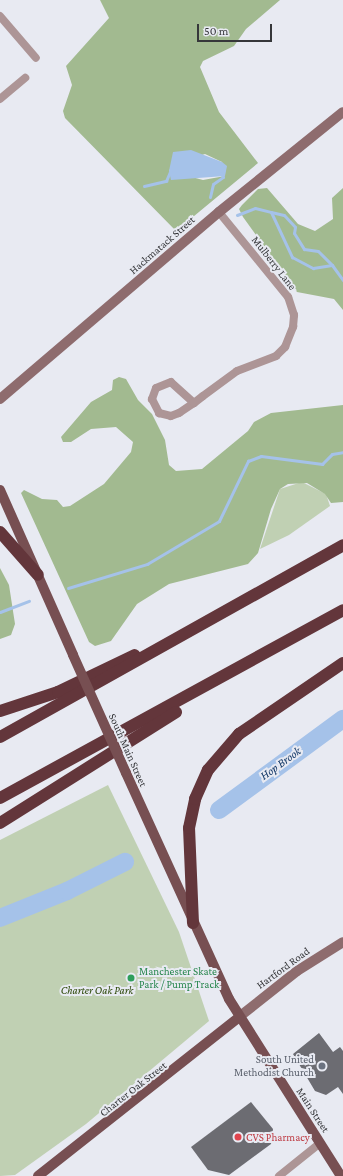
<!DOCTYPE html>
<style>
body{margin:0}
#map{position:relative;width:343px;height:1176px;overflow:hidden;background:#e8eaf2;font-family:"Crimson Pro",serif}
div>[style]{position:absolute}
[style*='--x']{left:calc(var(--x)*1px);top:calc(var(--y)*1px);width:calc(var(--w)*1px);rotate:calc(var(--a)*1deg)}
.green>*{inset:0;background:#c0d0b3}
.forest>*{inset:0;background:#a2ba90}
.water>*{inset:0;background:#a5c2e9}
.stream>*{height:3px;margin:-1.5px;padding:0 1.5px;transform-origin:1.5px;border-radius:1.5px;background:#a5c2e9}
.river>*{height:18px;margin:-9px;padding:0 9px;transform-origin:9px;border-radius:9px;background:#a5c2e9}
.building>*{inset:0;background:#6c6c72}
.street>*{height:8px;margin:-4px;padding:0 4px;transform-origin:4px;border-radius:4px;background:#ad9596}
.secondary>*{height:10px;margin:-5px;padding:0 5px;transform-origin:5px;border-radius:5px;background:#8e6c6e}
.primary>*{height:10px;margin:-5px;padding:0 5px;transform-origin:5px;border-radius:5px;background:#774f52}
.highway>*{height:12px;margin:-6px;padding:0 6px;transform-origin:6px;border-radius:6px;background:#63363b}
.primary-bridge>*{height:10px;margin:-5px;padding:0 5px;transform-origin:5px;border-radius:5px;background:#774f52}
.dots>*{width:11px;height:11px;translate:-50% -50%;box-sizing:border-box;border:2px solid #e8eaf2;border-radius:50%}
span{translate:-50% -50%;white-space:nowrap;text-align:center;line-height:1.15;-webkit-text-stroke:4px #e8eaf2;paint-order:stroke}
.street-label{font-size:11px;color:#36373a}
.leisure-label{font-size:11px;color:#27864d}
.left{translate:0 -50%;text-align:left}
.park-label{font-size:11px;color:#2a4605;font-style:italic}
.worship-label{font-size:11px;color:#5b616d}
.right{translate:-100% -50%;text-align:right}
.health-label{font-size:11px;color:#be3a42}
.water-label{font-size:12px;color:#103666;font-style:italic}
.scale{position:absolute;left:197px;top:24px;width:75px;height:18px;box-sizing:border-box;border:2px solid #36373a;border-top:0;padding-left:5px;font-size:12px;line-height:14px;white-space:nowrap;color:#36373a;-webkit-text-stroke:3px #e8eaf2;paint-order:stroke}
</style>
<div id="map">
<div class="green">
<i style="clip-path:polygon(302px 482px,326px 494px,330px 506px,289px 535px,260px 549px,280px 489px)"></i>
<i style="clip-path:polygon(108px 785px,179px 932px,209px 1021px,86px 1124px,15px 1175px,0 1176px,0 840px)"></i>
</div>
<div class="forest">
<i style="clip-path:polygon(evenodd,100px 0,280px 0,246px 29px,234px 46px,203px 61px,200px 67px,219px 112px,258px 163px,176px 231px,65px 118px,63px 111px,72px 85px,66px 66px,109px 18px,100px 0,205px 154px,222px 162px,225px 176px,203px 180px,169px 171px,173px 164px,205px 154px)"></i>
<i style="clip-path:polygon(267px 188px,298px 224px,315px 231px,333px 219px,332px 198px,343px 188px,343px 310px,334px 299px,297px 292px,243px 217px,239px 209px,242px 205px,258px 189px)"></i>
<i style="clip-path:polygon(119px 377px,126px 379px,138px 400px,152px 414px,165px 440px,169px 465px,176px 471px,202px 469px,248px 431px,254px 422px,271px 413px,343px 405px,343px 502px,331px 503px,325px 494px,307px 483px,288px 484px,280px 489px,271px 509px,258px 553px,248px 564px,169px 584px,137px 604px,111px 641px,95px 646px,89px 642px,21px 493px,24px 490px,42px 499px,57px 500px,63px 507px,70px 506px,104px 484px,131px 452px,133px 442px,116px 427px,91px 429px,71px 442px,63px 442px,61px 437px,91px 402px,112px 390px,113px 380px)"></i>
<i style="clip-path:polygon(0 568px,9px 585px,15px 624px,11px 635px,0 639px)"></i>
</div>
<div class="water">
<i style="clip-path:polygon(191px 150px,222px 162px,227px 166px,225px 176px,171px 180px,169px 171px,173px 152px)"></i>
</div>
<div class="stream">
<i style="--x:144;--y:186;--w:23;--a:-13"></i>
<i style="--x:166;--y:181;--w:13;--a:-67"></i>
<i style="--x:210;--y:197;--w:13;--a:-77"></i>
<i style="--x:213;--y:184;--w:12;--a:-35"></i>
<i style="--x:223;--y:177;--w:4;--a:-117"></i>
<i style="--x:271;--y:212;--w:13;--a:13"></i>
<i style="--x:284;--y:215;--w:16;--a:47"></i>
<i style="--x:295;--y:227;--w:6;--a:99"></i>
<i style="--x:294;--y:233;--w:19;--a:58"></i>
<i style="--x:304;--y:249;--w:14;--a:8"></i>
<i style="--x:318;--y:251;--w:20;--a:45"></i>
<i style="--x:237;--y:215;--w:19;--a:-21"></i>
<i style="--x:255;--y:208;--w:16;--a:14"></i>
<i style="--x:271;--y:212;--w:50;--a:65"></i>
<i style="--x:292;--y:257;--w:24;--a:28"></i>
<i style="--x:313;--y:268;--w:19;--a:-9"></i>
<i style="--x:332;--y:265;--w:19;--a:54"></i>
<i style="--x:68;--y:588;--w:83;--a:-16.9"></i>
<i style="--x:147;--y:564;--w:84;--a:-30.8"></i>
<i style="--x:219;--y:521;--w:67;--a:-64.2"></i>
<i style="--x:248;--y:461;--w:14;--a:-21"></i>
<i style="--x:261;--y:456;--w:62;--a:7.5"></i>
<i style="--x:322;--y:464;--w:14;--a:-45"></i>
<i style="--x:332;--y:454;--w:11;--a:-10"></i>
<i style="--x:0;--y:612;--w:31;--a:-21"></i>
</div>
<div class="river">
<i style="--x:219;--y:810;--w:154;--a:-36.3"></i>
<i style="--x:0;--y:918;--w:72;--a:-21.9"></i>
<i style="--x:67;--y:891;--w:65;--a:-26.6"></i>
</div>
<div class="building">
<i style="clip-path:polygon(319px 1033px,333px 1052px,340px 1047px,343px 1051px,343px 1094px,338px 1087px,326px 1095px,315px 1091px,293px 1054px)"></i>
<i style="clip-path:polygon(251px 1102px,273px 1129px,271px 1144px,229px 1175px,208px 1170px,191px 1147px)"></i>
</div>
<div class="street">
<i style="--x:0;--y:16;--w:55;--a:49.4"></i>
<i style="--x:0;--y:99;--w:33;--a:-40"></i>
<i style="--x:194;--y:403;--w:31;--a:-138"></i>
<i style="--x:171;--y:382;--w:16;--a:158"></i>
<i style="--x:156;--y:388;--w:12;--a:110"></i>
<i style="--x:152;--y:399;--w:16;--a:63"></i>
<i style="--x:159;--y:413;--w:12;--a:14"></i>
<i style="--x:171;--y:416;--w:9;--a:-21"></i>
<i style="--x:179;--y:413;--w:18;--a:-34"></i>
<i style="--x:194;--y:403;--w:11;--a:-38"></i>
<i style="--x:203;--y:396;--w:42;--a:-36.3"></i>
<i style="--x:237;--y:371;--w:42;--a:-21"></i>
<i style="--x:276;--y:356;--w:13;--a:-45"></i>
<i style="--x:285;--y:347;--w:22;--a:-68"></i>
<i style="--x:293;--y:327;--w:12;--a:-85"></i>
<i style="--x:294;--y:315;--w:19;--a:-108"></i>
<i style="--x:288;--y:297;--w:109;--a:-129.1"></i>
<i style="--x:279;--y:1176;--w:53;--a:-38.8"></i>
</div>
<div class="secondary">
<i style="--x:0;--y:399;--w:288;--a:-40.5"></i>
<i style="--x:219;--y:212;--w:159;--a:-38.9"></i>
<i style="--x:239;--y:1017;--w:74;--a:-38.4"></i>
<i style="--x:297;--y:971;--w:54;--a:-32.2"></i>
</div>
<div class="primary">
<i style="--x:0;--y:490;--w:180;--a:66.1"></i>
<i style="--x:126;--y:773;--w:248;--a:65.5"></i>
<i style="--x:229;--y:999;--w:209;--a:57.7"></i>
<i style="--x:38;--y:1176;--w:256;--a:-38.3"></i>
</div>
<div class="highway">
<i style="--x:0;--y:532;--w:57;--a:48.5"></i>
<i style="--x:0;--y:711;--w:61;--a:-18.1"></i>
<i style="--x:58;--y:692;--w:85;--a:-25.7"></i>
<i style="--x:0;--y:737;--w:393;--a:-29.2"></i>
<i style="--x:0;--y:798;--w:391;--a:-28.7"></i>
<i style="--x:0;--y:823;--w:208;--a:-32.2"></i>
<i style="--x:193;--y:923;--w:95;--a:-92.4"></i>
<i style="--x:189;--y:828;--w:30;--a:-78"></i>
<i style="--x:195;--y:799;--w:32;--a:-66"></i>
<i style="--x:208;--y:770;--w:48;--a:-49.3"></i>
<i style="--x:239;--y:734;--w:126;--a:-34.3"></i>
</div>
<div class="primary-bridge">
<i style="--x:73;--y:655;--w:129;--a:65.8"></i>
</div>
<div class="dots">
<i style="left:131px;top:978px;background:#2e9e5b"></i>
<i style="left:322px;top:1066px;background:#6b7280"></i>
<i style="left:238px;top:1137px;background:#e0444e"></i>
</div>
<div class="street-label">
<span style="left:162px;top:245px;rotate:-41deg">Hackmatack Street</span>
<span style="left:274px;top:263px;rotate:52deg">Mulberry Lane</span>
<span style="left:128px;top:750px;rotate:66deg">South Main Street</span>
<span style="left:283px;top:968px;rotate:-36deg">Hartford Road</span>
<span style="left:133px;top:1089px;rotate:-38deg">Charter Oak Street</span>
<span style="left:313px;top:1110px;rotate:57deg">Main Street</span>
</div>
<div class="leisure-label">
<span class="left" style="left:139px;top:978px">Manchester Skate<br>Park / Pump Track</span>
</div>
<div class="park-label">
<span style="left:97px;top:990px">Charter Oak Park</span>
</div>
<div class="worship-label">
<span class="right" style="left:314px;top:1066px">South United<br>Methodist Church</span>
</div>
<div class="health-label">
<span class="left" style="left:246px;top:1137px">CVS Pharmacy</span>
</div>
<div class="water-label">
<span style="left:281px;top:764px;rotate:-36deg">Hop Brook</span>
</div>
<div class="scale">50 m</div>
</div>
